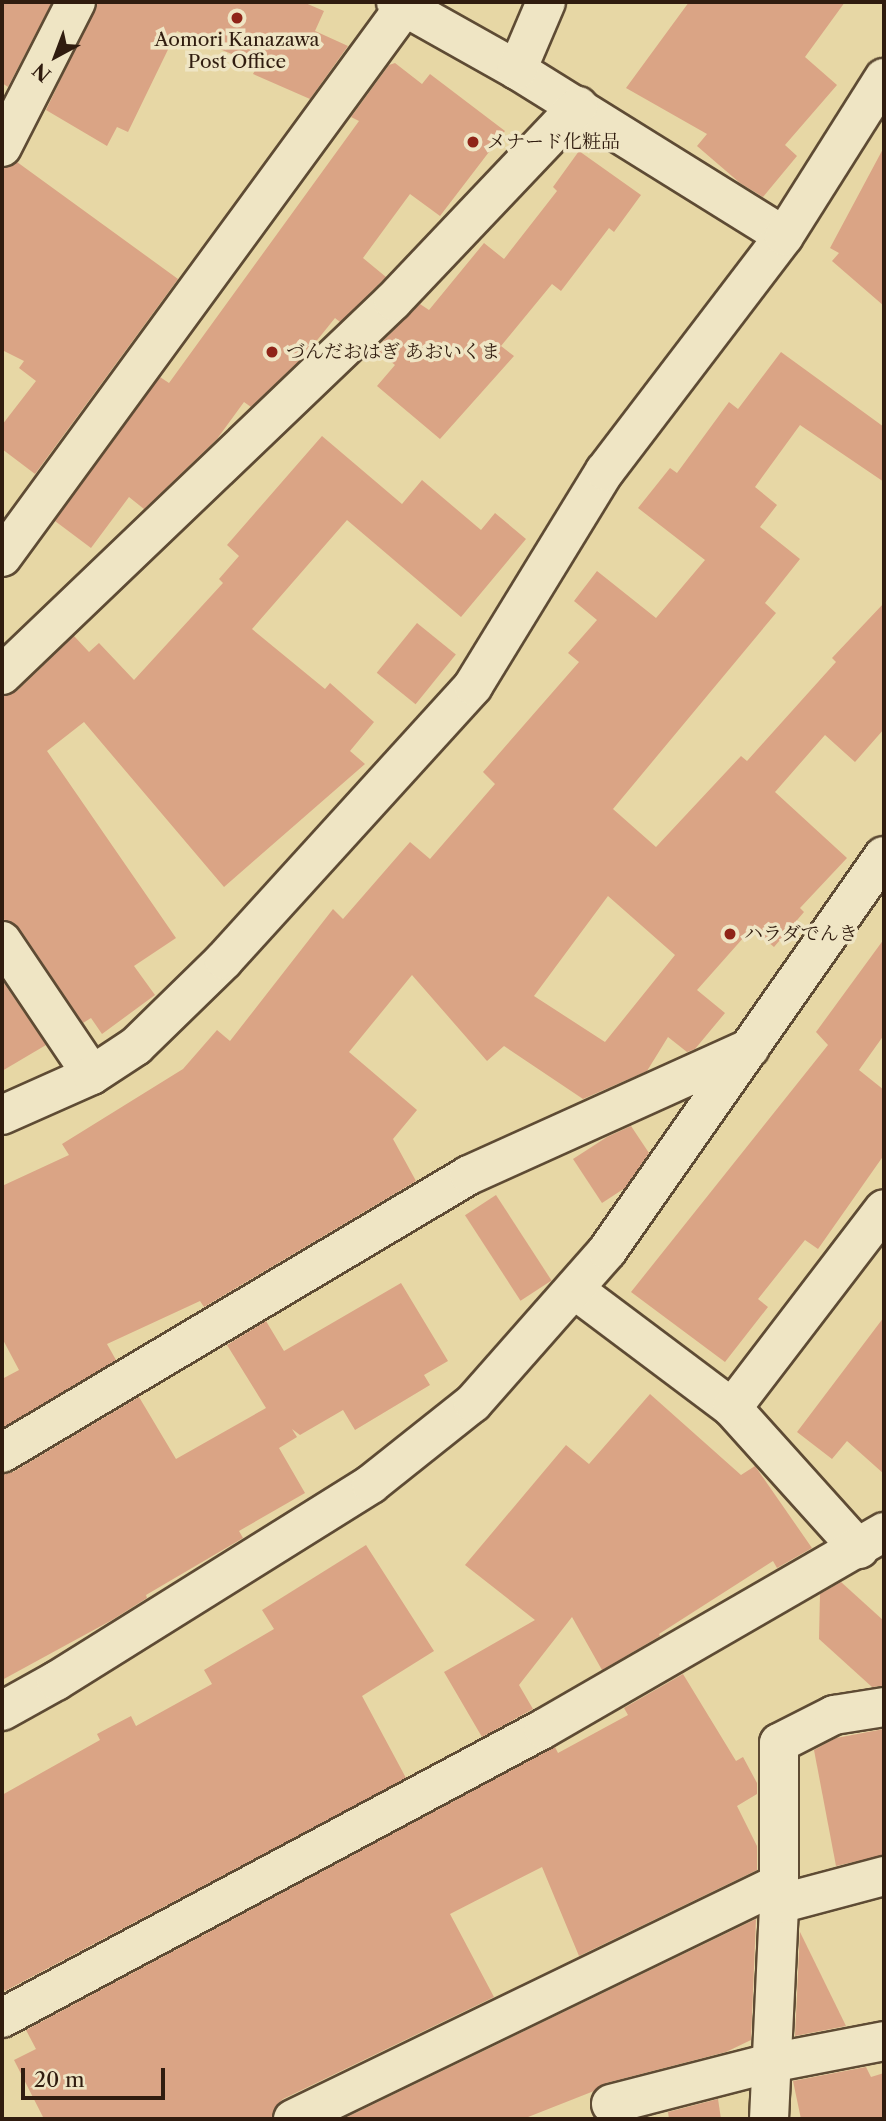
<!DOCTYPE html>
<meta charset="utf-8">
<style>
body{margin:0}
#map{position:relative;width:886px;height:2121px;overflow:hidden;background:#e7d7a5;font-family:"Libre Caslon Text","Noto Serif JP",serif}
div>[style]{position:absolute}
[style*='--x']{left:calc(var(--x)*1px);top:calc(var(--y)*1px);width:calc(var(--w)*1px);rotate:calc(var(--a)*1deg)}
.building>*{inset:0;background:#daa485;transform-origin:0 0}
.roads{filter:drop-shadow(2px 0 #5e4b34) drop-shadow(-2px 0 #5e4b34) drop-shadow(0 2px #5e4b34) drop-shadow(0 -2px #5e4b34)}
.minor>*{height:38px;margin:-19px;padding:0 19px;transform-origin:19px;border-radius:19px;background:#efe5c4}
.dots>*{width:19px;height:19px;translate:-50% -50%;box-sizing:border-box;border:4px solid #efe5c4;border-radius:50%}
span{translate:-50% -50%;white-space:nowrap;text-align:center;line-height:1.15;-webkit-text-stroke:7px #efe5c4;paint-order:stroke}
.poi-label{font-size:19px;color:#301c0f}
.left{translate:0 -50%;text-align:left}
.frame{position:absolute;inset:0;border:4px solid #301c0f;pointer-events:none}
.north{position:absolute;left:21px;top:21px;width:70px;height:70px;-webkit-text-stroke:5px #efe5c4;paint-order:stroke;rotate:221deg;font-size:19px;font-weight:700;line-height:28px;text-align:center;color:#301c0f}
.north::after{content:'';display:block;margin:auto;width:24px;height:32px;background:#301c0f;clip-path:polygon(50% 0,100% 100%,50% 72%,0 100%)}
.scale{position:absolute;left:21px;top:2068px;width:144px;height:32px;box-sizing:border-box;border:4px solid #301c0f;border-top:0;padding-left:9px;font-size:21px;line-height:24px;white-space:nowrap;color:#301c0f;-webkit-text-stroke:5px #efe5c4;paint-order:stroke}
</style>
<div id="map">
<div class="building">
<i style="clip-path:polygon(2px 2px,52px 2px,8px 87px,2px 83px)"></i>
<i style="clip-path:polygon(98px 2px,303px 2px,324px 11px,315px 31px,348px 46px,310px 99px,253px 74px,258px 65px,177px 31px,128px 132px,117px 127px,107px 146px,46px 110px)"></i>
<i style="clip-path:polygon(689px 2px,845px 2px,805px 57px,837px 85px,785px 145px,797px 156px,763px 197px,740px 183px,697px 146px,707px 134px,626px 88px)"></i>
<i style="clip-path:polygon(395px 63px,422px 84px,430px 74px,505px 131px,440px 216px,410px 194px,363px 258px,386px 277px,340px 322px,335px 318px,306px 354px,251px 407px,244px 402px,217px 439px,144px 509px,129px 497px,91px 548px,55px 521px,160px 377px,169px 383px,359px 121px,351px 117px,389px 65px)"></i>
<i style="clip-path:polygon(884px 147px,884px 306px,832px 261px,839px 253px,830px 248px)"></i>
<i style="clip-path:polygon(579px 151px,641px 195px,614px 232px,609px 228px,561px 291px,552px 284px,501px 346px,514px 356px,440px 439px,377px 386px,395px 365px,375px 349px,420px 304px,429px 310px,484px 243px,504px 259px,557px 191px,553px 187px)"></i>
<i style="clip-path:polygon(17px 162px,178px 279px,35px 474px,2px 449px,2px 425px,36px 381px,19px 368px,24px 361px,2px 350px,2px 169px)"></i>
<i style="clip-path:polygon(evenodd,781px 352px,884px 427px,884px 482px,800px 425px,755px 487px,777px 505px,760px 527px,800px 559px,765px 603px,776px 613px,613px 809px,656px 847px,741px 756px,747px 761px,836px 662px,832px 658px,884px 603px,884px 729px,855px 762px,825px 735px,775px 792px,847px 858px,800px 908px,804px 912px,774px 947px,752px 928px,697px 990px,725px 1013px,695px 1049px,687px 1052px,668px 1037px,647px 1071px,583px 1099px,504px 1046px,487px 1061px,412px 975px,349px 1052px,417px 1110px,393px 1139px,416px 1181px,204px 1307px,200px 1301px,107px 1344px,116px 1360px,2px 1428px,2px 1379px,19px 1370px,2px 1338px,2px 1186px,69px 1155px,62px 1144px,183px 1069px,217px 1030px,230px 1041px,333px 909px,343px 919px,410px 842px,430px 859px,495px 784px,483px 772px,579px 662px,568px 653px,597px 620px,574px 601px,597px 571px,656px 618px,705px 560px,638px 508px,670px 468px,677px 473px,729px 402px,738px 409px,781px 352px,608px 896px,675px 955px,605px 1042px,534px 996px,608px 896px)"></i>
<i style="clip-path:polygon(322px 436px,402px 504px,422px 480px,481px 530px,495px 513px,526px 539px,461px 617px,347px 520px,252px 629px,325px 689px,330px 683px,374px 722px,350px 751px,365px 764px,224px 887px,84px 722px,47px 751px,176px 938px,134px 966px,155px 995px,102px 1034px,91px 1018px,83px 1023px,20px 929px,12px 922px,2px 919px,2px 696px,17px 691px,74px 636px,89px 652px,99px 643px,134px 680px,223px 583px,219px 579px,239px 556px,227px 545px)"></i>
<i style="left:417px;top:623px;width:50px;height:64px;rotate:39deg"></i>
<i style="clip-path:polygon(884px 939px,884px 1035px,859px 1070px,884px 1090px,884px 1155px,818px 1249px,805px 1240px,758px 1299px,768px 1307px,725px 1362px,631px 1292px,828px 1045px,816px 1032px)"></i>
<i style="clip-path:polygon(2px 980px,46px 1045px,2px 1071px)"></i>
<i style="clip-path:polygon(631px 1126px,649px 1153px,625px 1188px,602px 1203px,573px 1159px,607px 1137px)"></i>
<i style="left:496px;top:1195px;width:102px;height:37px;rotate:57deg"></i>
<i style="clip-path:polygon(401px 1283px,448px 1361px,424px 1375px,430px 1385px,355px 1430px,343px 1410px,300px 1435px,292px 1429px,297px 1437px,279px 1448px,305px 1493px,239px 1531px,243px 1538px,146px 1595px,147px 1598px,112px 1620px,2px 1680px,2px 1475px,13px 1472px,139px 1397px,176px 1459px,266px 1408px,227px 1345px,266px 1321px,284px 1351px)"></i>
<i style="clip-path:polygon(884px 1317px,884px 1474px,847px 1441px,832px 1459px,797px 1432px)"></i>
<i style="clip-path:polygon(650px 1394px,741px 1475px,755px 1466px,812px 1548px,777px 1568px,773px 1561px,659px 1634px,660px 1636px,602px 1670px,572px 1617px,519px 1685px,533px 1709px,482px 1737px,444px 1672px,535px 1620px,465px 1565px,566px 1445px,589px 1464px)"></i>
<i style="clip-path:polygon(366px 1545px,434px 1651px,362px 1696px,406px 1778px,5px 1991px,2px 1985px,2px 1795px,100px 1740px,97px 1734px,131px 1716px,136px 1726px,212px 1684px,204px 1670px,274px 1629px,262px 1610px)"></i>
<i style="clip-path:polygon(841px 1582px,884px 1621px,884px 1686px,872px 1687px,819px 1639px,820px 1594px)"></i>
<i style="clip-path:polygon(683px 1674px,736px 1761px,743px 1757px,757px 1783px,757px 1794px,737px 1806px,757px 1846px,757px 1870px,579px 1956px,542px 1867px,450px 1914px,494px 1997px,283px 2099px,275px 2107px,271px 2119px,44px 2119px,14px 2060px,36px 2049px,26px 2030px,555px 1747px,558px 1753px,628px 1715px,624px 1708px)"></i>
<i style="clip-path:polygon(884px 1729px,884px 1855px,836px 1866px,814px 1750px,836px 1738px)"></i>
<i style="clip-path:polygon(756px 1919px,751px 2040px,726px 2052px,606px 2083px,594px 2091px,523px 2119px,343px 2119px)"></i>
<i style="clip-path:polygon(800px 1932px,846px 2026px,795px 2036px)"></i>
<i style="clip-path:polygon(866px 2067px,871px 2077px,884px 2073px,884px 2119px,801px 2119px,793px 2081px)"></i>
<i style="clip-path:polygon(718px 2099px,721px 2119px,669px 2119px,668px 2112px)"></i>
</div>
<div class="roads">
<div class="minor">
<i style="--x:396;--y:2;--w:139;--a:29.3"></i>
<i style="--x:517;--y:70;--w:314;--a:31.9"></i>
<i style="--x:517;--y:70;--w:74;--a:-66.9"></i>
<i style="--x:2;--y:147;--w:163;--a:-63"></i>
<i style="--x:2;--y:557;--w:683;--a:-53.82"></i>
<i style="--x:2;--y:675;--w:541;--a:-43.73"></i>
<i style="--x:393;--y:301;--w:269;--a:-46.5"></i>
<i style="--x:2;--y:941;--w:161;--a:56.1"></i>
<i style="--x:2;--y:1115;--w:98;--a:-24"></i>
<i style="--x:92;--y:1075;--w:53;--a:-33.4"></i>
<i style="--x:136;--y:1046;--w:123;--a:-44.3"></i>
<i style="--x:224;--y:960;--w:370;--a:-47.7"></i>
<i style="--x:473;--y:686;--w:252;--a:-58.5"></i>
<i style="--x:605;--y:471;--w:295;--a:-52.7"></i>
<i style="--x:784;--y:236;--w:187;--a:-57.7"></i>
<i style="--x:575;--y:1290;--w:196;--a:36.9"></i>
<i style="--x:732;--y:1408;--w:190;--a:48"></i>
<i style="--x:732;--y:1408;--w:250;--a:-52.6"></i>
<i style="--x:2;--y:1453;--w:543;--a:-30.76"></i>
<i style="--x:469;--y:1175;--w:308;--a:-24.3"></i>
<i style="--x:2;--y:1711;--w:62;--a:-29.1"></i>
<i style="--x:56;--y:1681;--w:372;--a:-32"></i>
<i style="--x:371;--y:1484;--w:130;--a:-38.5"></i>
<i style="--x:473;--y:1403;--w:203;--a:-48.6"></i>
<i style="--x:607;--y:1251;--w:482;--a:-55"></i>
<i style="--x:779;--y:1904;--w:109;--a:-14.9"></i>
<i style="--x:2;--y:2018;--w:613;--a:-28.11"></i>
<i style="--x:543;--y:1729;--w:394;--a:-30"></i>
<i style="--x:611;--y:2104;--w:165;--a:-14.4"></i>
<i style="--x:771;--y:2063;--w:115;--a:-11"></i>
<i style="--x:293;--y:2119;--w:539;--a:-25.85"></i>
<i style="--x:769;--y:2119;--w:215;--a:-87.3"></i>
<i style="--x:779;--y:1904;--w:161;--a:-90"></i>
<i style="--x:779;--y:1743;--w:62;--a:-27"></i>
<i style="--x:834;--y:1715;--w:51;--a:-9.1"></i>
</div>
</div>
<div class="dots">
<i style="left:237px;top:18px;background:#8f2418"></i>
<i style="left:473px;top:142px;background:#8f2418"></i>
<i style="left:272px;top:352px;background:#8f2418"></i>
<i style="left:730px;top:934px;background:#8f2418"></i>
</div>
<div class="poi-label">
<span style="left:237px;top:51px">Aomori Kanazawa<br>Post Office</span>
<span class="left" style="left:487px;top:142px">メナード化粧品</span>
<span class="left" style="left:286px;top:352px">づんだおはぎ あおいくま</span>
<span class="left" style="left:744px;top:934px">ハラダでんき</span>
</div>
<div class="frame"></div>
<div class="north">N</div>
<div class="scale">20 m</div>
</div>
